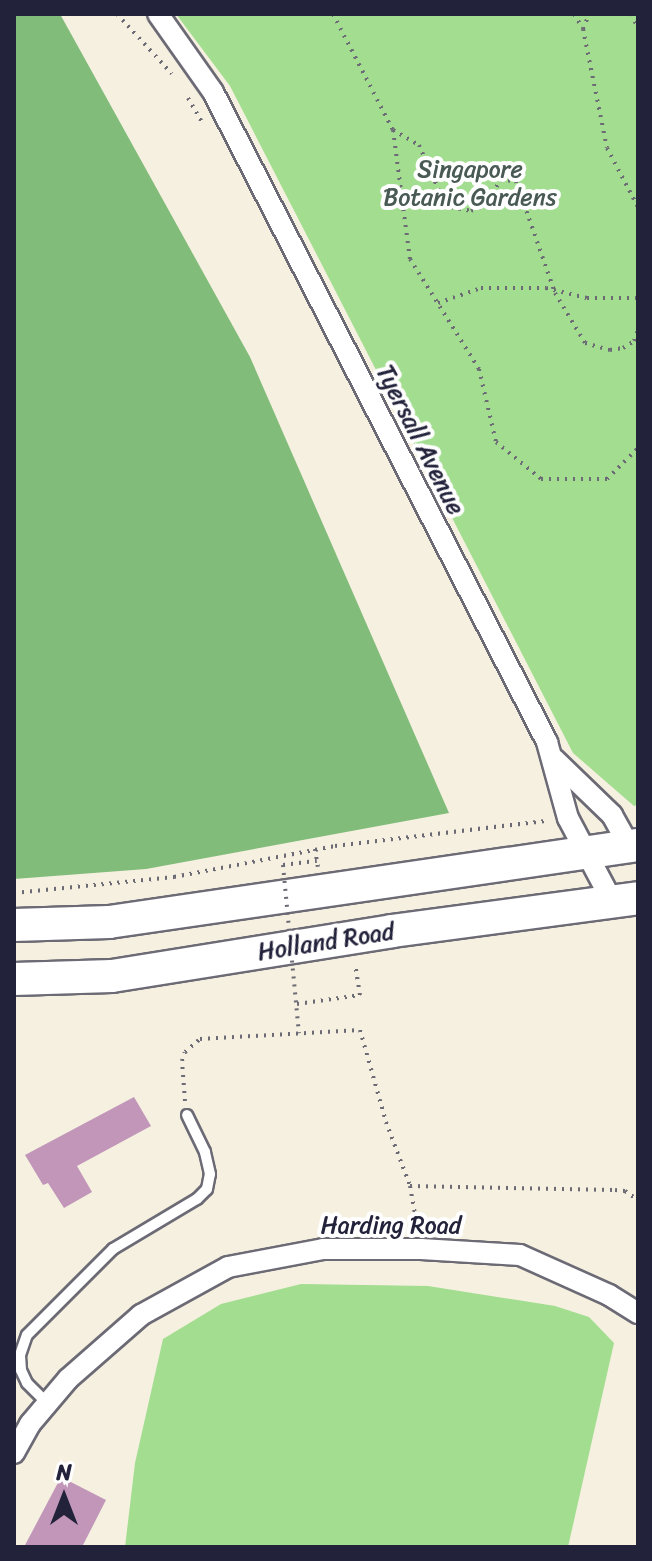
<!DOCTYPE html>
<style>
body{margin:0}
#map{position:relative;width:652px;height:1561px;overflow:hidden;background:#f5f0e0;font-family:Sriracha,sans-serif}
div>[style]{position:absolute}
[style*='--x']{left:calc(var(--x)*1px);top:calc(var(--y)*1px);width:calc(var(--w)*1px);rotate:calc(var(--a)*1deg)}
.green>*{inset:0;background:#a3dd90}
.forest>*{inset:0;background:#82bc7a}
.building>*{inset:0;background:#c196b9}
.path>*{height:4px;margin-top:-2px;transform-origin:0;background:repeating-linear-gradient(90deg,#6c6a75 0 2px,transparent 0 8px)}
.roads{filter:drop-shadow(2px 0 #6c6a75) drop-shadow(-2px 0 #6c6a75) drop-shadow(0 2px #6c6a75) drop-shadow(0 -2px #6c6a75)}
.lane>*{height:10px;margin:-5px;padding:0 5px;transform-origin:5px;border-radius:5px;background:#fff}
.street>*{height:20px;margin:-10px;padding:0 10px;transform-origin:10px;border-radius:10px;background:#fff}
.primary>*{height:32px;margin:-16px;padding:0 16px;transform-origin:16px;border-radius:16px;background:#fff}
.path-bridge>*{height:4px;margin-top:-2px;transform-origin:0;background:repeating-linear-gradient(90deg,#6c6a75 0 2px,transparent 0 8px)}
span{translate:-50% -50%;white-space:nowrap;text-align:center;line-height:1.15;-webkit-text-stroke:8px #fff;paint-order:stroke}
.park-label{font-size:24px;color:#495a54}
.street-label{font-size:24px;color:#22223b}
.frame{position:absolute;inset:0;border:16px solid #22223b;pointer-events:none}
.north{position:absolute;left:24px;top:1457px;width:80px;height:80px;-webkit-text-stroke:6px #fff;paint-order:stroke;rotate:0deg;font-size:22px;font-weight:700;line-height:32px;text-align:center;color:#22223b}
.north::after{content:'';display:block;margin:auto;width:28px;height:36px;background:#22223b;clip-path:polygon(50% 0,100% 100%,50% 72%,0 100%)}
</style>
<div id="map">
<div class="green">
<i style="clip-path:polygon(176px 14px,638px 14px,638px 805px,634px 806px,573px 753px,230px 86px)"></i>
<i style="clip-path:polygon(301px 1284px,428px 1286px,555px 1306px,589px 1317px,614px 1343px,568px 1547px,125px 1547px,135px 1463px,163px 1339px,221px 1304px)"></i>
</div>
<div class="forest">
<i style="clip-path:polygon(14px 14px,60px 14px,250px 357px,449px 813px,146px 869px,14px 879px)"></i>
</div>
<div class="building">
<i style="clip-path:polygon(134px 1097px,151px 1126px,77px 1166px,92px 1192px,64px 1208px,48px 1183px,43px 1185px,25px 1155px)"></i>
<i style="clip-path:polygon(61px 1477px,106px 1500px,82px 1547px,24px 1547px)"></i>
</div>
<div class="path">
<i style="--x:117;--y:14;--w:81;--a:47.5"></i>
<i style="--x:333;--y:14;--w:131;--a:62.7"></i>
<i style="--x:393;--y:130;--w:130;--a:82.5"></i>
<i style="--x:410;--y:259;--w:130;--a:57.9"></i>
<i style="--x:479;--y:369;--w:75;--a:76.9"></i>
<i style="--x:496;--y:442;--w:58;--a:39.4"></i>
<i style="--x:541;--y:479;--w:66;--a:0"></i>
<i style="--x:607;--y:479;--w:44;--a:-45"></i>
<i style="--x:574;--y:14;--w:17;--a:59"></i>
<i style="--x:583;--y:29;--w:121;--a:78.6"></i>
<i style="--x:607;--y:148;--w:67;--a:62.3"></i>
<i style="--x:632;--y:14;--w:17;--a:69"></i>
<i style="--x:583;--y:29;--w:16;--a:-68"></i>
<i style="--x:188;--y:98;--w:28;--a:60"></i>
<i style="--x:393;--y:130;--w:30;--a:30"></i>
<i style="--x:419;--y:145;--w:60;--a:66.4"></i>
<i style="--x:443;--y:200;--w:11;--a:41"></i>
<i style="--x:451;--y:207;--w:20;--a:11"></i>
<i style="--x:471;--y:211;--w:11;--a:-22"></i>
<i style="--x:481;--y:207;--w:10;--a:-37"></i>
<i style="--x:489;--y:201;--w:24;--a:-62"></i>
<i style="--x:500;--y:180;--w:16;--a:4"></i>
<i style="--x:516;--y:181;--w:119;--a:70.8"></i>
<i style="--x:555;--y:293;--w:58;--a:59"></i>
<i style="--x:585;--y:343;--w:26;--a:16"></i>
<i style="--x:610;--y:350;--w:13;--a:-9"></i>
<i style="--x:623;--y:348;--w:13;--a:-32"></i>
<i style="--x:634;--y:341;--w:12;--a:-70"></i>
<i style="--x:315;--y:849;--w:18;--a:81"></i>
<i style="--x:283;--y:865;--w:34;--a:-7"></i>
<i style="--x:14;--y:893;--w:161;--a:-5.7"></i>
<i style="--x:174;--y:877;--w:164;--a:-10.9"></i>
<i style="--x:335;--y:846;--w:212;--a:-6.8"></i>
<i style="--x:297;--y:1004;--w:64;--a:-8.1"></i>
<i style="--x:360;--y:995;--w:30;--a:-99"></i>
<i style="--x:185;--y:1101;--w:40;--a:-94.3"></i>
<i style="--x:182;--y:1061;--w:9;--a:-72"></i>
<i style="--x:185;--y:1052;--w:20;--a:-41"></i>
<i style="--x:200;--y:1039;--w:160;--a:-3.2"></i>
<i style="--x:360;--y:1030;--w:96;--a:74.2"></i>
<i style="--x:386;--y:1122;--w:68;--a:69.4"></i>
<i style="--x:410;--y:1186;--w:46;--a:79.9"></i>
<i style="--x:410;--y:1186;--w:205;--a:1.1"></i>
<i style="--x:615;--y:1190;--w:10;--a:6"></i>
<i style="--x:625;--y:1191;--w:16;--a:35"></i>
</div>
<div class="roads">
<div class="lane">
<i style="--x:47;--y:1403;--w:28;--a:-135"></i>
<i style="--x:27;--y:1383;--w:14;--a:-115"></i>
<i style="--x:21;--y:1370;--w:15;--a:-94"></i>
<i style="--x:20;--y:1355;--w:21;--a:-71"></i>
<i style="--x:27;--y:1335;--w:122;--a:-45"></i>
<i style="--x:113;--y:1249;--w:98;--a:-30.8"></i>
<i style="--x:197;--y:1199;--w:14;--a:-45"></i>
<i style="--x:207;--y:1189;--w:15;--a:-79"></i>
<i style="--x:210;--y:1174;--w:23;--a:-103"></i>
<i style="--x:205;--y:1152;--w:41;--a:-115.9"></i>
</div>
<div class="street">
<i style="--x:158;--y:14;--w:95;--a:54.8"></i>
<i style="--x:213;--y:92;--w:731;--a:62.8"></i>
<i style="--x:547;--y:742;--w:79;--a:74.6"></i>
<i style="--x:568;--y:818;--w:94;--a:62.1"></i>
<i style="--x:554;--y:759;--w:81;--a:44"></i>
<i style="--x:612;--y:815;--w:35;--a:61"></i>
<i style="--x:14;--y:1453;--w:33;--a:-61"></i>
<i style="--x:30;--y:1424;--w:59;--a:-49.8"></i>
<i style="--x:68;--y:1379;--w:97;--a:-41.2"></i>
<i style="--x:141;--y:1315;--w:99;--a:-28.9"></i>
<i style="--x:228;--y:1267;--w:97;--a:-10.7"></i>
<i style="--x:323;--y:1249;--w:98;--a:0"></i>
<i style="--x:421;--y:1249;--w:99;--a:3.5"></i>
<i style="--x:520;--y:1255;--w:98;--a:24.2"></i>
<i style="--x:609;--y:1295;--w:34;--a:32"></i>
</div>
<div class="primary">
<i style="--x:14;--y:925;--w:95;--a:-1.8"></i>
<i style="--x:109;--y:922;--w:535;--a:-8.28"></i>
<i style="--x:14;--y:979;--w:98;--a:-1.8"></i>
<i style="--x:112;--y:976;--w:284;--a:-9.1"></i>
<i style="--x:392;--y:931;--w:248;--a:-7.6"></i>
</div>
</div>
<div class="path-bridge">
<i style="--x:438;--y:303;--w:46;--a:-19.2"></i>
<i style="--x:481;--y:288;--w:65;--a:0"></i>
<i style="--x:546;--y:288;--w:42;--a:13.7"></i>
<i style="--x:587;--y:298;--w:51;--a:0"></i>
<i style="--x:283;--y:865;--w:169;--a:84.6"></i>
</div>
<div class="park-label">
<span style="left:470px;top:184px">Singapore<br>Botanic Gardens</span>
</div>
<div class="street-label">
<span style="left:420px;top:440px;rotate:63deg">Tyersall Avenue</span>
<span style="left:326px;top:942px;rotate:-9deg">Holland Road</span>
<span style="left:391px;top:1226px">Harding Road</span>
</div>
<div class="frame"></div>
<div class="north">N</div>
</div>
